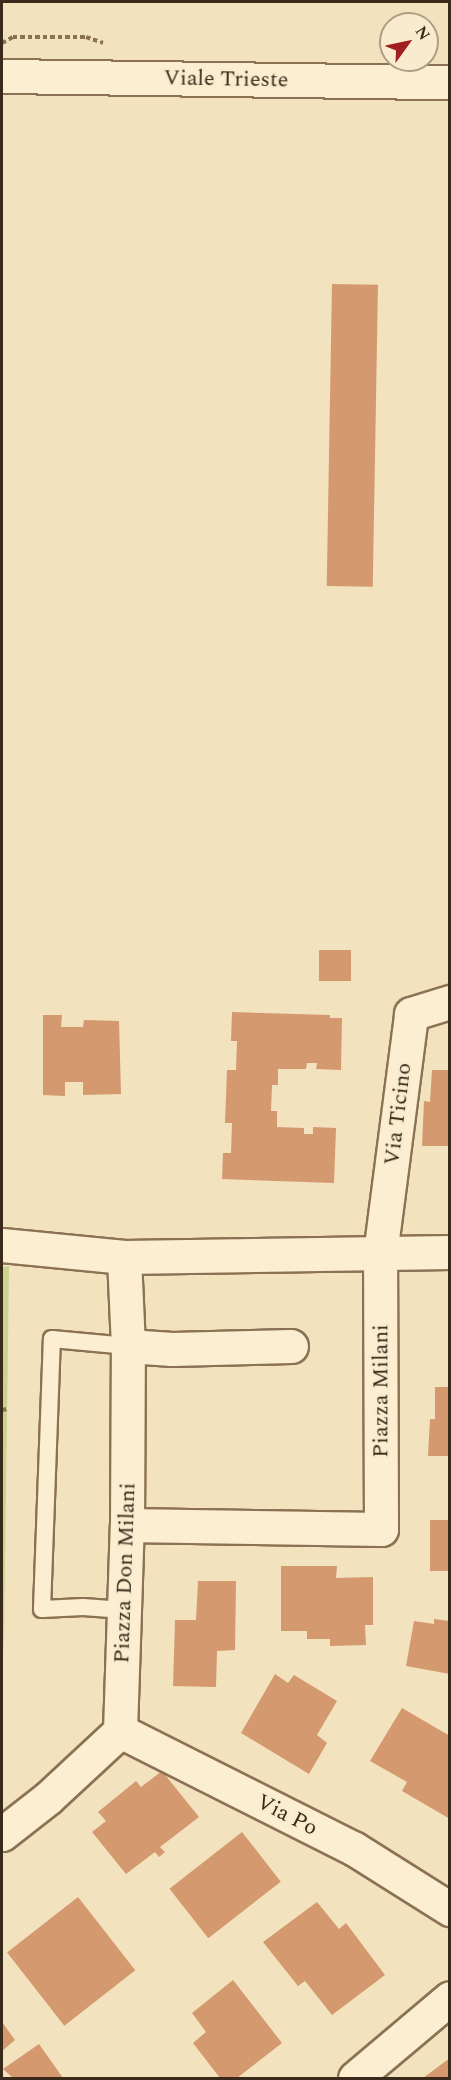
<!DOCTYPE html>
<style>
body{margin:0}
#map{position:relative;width:451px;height:2080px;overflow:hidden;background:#f2e2bd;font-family:Spectral,serif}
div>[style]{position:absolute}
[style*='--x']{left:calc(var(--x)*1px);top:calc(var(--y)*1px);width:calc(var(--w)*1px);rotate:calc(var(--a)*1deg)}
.green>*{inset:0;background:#cad191}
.building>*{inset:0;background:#d4996f;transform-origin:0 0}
.path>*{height:4px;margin-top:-2px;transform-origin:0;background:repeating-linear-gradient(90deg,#8c7255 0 4.5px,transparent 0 7.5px)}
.roads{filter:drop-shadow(2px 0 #8c7255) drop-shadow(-2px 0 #8c7255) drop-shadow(0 2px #8c7255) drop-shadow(0 -2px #8c7255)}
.service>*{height:16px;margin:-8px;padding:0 8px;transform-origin:8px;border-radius:8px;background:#fcefd1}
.minor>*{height:33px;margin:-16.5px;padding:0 16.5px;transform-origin:16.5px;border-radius:16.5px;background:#fcefd1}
.secondary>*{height:33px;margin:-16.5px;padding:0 16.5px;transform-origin:16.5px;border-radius:16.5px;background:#fcefd1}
span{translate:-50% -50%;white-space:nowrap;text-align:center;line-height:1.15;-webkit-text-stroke:5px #f9ecce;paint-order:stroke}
.street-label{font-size:22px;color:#3a2a1b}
.frame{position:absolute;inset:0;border:3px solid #3a2a1b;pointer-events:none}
.north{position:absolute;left:379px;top:12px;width:60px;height:60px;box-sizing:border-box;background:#f9ecce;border:2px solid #ad9e86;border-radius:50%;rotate:57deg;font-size:16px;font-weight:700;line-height:24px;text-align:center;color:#3a2a1b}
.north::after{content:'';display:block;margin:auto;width:21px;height:27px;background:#a11f20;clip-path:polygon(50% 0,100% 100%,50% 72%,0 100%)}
</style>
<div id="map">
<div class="green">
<i style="clip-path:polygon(9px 1266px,4px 1634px,2px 1670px,2px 1267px)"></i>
</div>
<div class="building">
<i style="left:332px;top:284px;width:46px;height:302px;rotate:1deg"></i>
<i style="left:319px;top:950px;width:32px;height:31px"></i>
<i style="clip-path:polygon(232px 1012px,330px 1015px,330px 1018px,342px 1018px,341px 1070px,316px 1069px,317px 1063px,307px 1063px,306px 1069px,278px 1069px,278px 1085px,272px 1085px,271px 1111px,277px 1111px,277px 1127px,304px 1128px,304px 1134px,313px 1134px,313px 1127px,336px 1128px,334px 1183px,222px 1179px,223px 1153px,231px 1153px,232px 1123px,225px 1123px,227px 1070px,236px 1070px,237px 1041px,231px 1041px)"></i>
<i style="clip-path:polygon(43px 1015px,62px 1015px,61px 1027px,83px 1027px,84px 1020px,119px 1021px,121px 1094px,83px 1095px,83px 1082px,65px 1082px,65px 1096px,43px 1095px)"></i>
<i style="clip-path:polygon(432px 1070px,450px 1070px,450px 1146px,422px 1146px,424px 1101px,430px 1102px)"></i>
<i style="clip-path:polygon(435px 1387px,450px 1387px,450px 1456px,428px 1456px,430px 1419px,435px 1419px)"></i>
<i style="left:450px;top:1520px;width:51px;height:20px;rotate:90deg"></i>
<i style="clip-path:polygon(281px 1566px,337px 1566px,336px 1578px,373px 1577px,373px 1625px,365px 1625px,366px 1645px,330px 1646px,330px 1639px,307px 1639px,307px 1631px,281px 1631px)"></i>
<i style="clip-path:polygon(198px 1581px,236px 1581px,235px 1650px,217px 1651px,216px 1687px,173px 1686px,175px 1620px,196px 1620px)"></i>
<i style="clip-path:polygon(434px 1619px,450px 1621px,450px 1674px,406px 1666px,414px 1621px,434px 1624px)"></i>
<i style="clip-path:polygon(275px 1674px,288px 1683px,294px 1675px,337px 1701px,317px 1735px,327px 1743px,309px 1774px,241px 1733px)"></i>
<i style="clip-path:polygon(402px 1708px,450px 1736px,450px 1819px,402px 1791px,407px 1782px,370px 1761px)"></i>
<i style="clip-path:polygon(162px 1771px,199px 1817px,160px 1847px,165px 1852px,159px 1857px,155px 1852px,126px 1874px,92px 1832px,106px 1821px,98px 1812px,136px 1781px,141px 1787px)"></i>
<i style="left:242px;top:1832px;width:63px;height:92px;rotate:52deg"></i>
<i style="left:78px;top:1897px;width:93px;height:90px;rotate:52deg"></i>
<i style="clip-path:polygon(317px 1902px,339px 1929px,346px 1923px,385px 1975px,332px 2015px,305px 1981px,298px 1986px,263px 1942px)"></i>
<i style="clip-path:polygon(233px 1980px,282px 2043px,237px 2078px,220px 2078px,193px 2043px,206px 2032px,192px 2013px)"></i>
<i style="clip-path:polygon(2px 2022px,15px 2040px,2px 2051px)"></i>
<i style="clip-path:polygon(39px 2044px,63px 2078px,13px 2078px,3px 2069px)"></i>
<i style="clip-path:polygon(450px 2058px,450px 2078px,423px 2078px)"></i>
</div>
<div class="path">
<i style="--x:2;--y:43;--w:13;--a:-29"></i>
<i style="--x:13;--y:37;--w:73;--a:0"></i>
<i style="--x:86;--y:37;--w:18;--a:19"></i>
<i style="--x:2;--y:1410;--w:5;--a:-11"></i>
</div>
<div class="roads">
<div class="service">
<i style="--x:124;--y:1610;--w:41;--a:-175.8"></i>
<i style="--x:83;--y:1607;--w:41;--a:177.2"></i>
<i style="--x:42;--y:1609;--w:270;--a:-87.9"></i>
<i style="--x:52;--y:1339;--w:76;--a:5.3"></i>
</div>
<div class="minor">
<i style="--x:2;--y:1245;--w:123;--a:5.6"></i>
<i style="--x:124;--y:1257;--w:326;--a:-0.9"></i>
<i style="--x:128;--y:1346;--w:44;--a:3.9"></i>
<i style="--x:172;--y:1349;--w:119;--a:-1.4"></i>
<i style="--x:127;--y:1525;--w:254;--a:0.9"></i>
<i style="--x:381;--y:1529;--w:275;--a:-90.2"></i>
<i style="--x:380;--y:1254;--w:242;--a:-82.6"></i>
<i style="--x:411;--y:1014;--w:41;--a:-17.1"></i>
<i style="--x:120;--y:1731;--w:261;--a:26.7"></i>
<i style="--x:353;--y:1848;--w:115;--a:32.2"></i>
<i style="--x:2;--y:1834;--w:58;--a:-38"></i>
<i style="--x:48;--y:1798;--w:98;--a:-42.9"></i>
<i style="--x:120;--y:1731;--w:206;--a:-88.1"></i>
<i style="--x:127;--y:1525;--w:179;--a:-89.7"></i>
<i style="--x:128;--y:1346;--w:89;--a:-92.6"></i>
<i style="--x:355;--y:2078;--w:124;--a:-40.1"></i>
</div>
<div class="secondary">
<i style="--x:2;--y:76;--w:448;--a:0.8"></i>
</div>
</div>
<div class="street-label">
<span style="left:226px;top:79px;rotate:1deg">Viale Trieste</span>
<span style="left:398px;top:1114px;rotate:-83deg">Via Ticino</span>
<span style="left:381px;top:1391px;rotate:-90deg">Piazza Milani</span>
<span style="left:125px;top:1573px;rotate:-88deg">Piazza Don Milani</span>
<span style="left:287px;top:1815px;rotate:27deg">Via Po</span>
</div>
<div class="frame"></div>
<div class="north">N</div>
</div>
